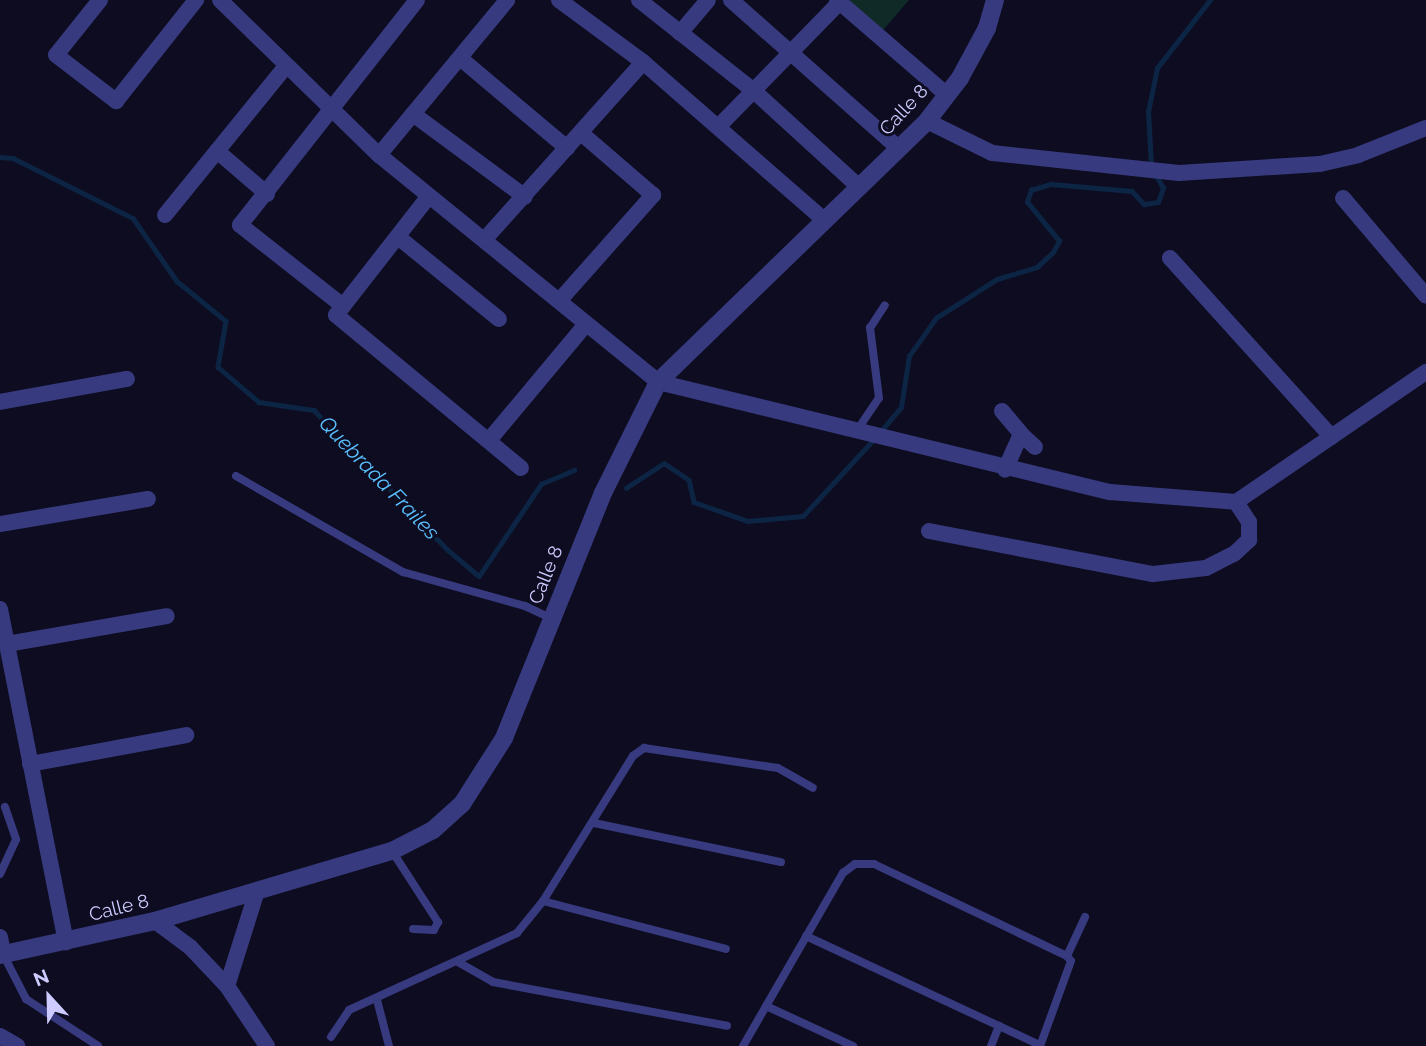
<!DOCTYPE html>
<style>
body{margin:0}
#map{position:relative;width:1426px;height:1046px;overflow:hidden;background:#0e0c20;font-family:Raleway,sans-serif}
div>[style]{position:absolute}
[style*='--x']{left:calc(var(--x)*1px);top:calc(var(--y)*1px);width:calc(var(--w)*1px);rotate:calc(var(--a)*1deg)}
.green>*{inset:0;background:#0f2a27}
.stream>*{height:4.5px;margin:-2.25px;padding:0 2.25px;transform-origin:2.25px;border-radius:2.25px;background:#0c2545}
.service>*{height:8px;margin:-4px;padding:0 4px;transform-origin:4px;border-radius:4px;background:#373a7f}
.minor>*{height:16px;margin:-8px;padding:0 8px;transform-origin:8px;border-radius:8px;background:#373a7f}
.tertiary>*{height:18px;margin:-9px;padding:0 9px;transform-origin:9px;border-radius:9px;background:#373a7f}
span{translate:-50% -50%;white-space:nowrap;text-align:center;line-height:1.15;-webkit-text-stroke:6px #0e0c20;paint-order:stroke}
.street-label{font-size:19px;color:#cdcbff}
.water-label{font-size:21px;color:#59bfff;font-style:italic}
.north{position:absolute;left:14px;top:962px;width:70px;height:70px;-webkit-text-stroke:5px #0e0c20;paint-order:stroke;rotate:338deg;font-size:19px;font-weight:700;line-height:28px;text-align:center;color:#cdcbff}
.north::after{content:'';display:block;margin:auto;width:24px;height:32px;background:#cdcbff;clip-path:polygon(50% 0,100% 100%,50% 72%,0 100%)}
</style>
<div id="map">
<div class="green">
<i style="clip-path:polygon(843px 0,909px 0,878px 36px)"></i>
</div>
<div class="stream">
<i style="--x:0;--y:157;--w:13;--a:4"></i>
<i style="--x:13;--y:158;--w:134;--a:26.6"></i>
<i style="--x:133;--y:218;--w:77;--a:55.1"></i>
<i style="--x:177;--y:281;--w:63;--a:39.2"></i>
<i style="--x:226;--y:321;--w:47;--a:99.9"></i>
<i style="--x:218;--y:367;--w:54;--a:40.5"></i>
<i style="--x:259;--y:402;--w:56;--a:8.3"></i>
<i style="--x:314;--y:410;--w:194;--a:46.3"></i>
<i style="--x:448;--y:550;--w:40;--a:40"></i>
<i style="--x:479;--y:576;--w:111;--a:-56"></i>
<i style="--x:541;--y:484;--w:36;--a:-23"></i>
<i style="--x:1151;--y:165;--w:53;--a:-93.2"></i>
<i style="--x:1148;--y:112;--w:45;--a:-78.4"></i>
<i style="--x:1157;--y:68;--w:86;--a:-52.1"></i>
<i style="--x:881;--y:431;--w:31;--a:-50"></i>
<i style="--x:901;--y:407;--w:52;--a:-81.1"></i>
<i style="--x:909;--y:356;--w:47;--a:-54.6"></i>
<i style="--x:936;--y:318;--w:72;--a:-32.6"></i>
<i style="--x:997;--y:279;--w:42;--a:-16.7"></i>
<i style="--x:1037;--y:267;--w:22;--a:-43"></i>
<i style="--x:1053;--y:252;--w:13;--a:-61"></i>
<i style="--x:1059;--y:241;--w:50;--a:-129.4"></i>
<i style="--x:1027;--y:202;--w:13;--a:-72"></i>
<i style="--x:1031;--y:190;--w:21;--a:-17"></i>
<i style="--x:1051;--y:184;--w:81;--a:4.9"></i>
<i style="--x:1132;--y:191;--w:18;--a:47"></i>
<i style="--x:1144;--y:204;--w:14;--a:-8"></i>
<i style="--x:1158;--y:202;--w:15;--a:-70"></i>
<i style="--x:1163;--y:188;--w:14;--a:-120"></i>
<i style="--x:626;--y:488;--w:45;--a:-33.3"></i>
<i style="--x:664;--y:463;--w:30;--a:34"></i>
<i style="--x:689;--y:480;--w:23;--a:77"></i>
<i style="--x:694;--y:502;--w:57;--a:19.4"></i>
<i style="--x:748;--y:521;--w:55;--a:-5.2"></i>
<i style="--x:803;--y:516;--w:106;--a:-47.3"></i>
</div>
<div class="service">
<i style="--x:858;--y:429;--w:37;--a:-56"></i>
<i style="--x:879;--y:398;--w:71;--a:-97.3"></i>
<i style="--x:870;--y:328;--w:27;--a:-57"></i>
<i style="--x:236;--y:476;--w:193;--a:29.9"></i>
<i style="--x:403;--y:572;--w:127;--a:15.6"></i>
<i style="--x:525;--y:606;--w:29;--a:25"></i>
<i style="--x:594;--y:823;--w:191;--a:11.8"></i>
<i style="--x:392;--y:851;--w:85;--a:57.1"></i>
<i style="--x:438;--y:922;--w:9;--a:117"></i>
<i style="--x:434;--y:930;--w:21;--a:-177"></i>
<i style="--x:0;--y:874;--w:38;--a:-65"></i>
<i style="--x:16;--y:839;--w:34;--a:-109"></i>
<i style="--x:543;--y:901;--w:189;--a:14.7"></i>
<i style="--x:806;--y:936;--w:258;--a:25"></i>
<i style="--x:3;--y:954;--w:51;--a:62.9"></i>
<i style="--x:26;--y:999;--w:86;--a:33.1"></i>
<i style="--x:1067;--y:956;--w:43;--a:-65.2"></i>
<i style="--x:458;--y:962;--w:40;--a:29.7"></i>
<i style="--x:493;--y:982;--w:238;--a:10.6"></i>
<i style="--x:377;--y:1000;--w:48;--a:75.4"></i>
<i style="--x:766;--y:1006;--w:96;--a:24.7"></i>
<i style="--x:331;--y:1037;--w:32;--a:-56"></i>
<i style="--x:349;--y:1010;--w:185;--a:-24.6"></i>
<i style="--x:517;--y:933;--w:41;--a:-50.9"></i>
<i style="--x:543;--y:901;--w:171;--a:-58.2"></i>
<i style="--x:633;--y:756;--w:14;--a:-36"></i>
<i style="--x:644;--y:748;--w:135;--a:8.5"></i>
<i style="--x:778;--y:768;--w:40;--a:29.7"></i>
<i style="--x:743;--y:1046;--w:200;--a:-60"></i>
<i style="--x:843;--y:873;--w:15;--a:-37"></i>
<i style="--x:855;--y:864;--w:19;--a:0"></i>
<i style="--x:874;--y:864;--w:214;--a:25.5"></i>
<i style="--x:1067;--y:956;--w:6;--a:51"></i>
<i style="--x:1071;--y:961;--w:90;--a:110"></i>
<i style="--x:991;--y:1046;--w:22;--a:-68"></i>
</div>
<div class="minor">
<i style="--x:100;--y:0;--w:70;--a:128.7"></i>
<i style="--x:56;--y:55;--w:76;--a:37.5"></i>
<i style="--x:116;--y:101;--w:129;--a:-51.6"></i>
<i style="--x:220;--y:0;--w:222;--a:44.3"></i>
<i style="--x:379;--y:155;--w:360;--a:39.1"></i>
<i style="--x:658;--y:382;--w:465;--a:13.7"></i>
<i style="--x:1110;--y:492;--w:126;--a:4.5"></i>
<i style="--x:1236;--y:502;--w:230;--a:-34.4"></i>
<i style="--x:559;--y:0;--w:104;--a:36.4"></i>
<i style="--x:643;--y:62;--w:237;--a:41.1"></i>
<i style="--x:639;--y:0;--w:147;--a:38.4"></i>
<i style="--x:754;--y:91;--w:139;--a:42.4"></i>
<i style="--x:731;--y:0;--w:223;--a:41.5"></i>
<i style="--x:837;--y:0;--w:145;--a:40.8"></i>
<i style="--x:680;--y:33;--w:43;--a:-49.7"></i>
<i style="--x:460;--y:58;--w:140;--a:40.1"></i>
<i style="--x:413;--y:114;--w:139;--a:36.5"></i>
<i style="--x:927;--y:121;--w:72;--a:26.2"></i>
<i style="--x:992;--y:153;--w:188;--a:6.1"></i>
<i style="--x:1179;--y:173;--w:141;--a:-3.7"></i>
<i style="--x:1320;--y:164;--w:39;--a:-13"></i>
<i style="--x:1358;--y:155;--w:73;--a:-21.7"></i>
<i style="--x:718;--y:127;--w:175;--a:-45.7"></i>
<i style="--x:217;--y:151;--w:66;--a:40.7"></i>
<i style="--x:379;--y:155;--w:201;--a:-50.4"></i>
<i style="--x:429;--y:196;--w:151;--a:128"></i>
<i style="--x:336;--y:315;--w:240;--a:39.6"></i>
<i style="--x:1343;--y:198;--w:128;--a:49.7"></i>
<i style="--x:165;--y:215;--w:192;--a:-50.9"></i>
<i style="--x:398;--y:237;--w:130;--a:39.1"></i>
<i style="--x:485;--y:239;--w:237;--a:-48.2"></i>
<i style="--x:1170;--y:258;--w:241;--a:47.9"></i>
<i style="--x:559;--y:301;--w:142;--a:-48.4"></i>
<i style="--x:653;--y:195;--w:95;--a:-139.3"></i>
<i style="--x:343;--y:306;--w:131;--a:-141.8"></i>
<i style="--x:240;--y:225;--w:286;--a:-51.8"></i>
<i style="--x:0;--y:402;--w:129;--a:-10.3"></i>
<i style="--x:1002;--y:411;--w:30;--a:50"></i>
<i style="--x:1021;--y:434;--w:39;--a:114"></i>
<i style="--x:1021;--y:434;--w:19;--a:43"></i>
<i style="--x:490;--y:439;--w:150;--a:-50.1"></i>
<i style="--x:0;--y:524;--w:150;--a:-9.6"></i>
<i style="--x:929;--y:531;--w:228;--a:10.9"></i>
<i style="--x:1153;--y:574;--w:53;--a:-6.5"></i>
<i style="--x:1206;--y:568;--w:31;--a:-27"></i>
<i style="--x:1234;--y:554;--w:21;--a:-43"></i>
<i style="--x:1249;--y:540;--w:18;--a:-90"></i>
<i style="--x:1249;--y:522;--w:24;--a:-123"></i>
<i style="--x:0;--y:609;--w:340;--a:78.8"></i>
<i style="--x:7;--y:644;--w:162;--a:-9.9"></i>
<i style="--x:30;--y:764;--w:159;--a:-10.5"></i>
<i style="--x:155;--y:921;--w:44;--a:36.6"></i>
<i style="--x:190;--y:947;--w:54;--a:46.5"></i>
<i style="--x:227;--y:986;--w:72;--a:56.3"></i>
<i style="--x:0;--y:937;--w:17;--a:80"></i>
<i style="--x:227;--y:986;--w:100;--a:-72.5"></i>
<i style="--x:0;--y:1036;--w:20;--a:30"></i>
</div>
<div class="tertiary">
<i style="--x:0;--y:955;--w:159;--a:-12.4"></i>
<i style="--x:155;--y:921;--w:247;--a:-16.5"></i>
<i style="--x:392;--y:851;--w:46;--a:-27.1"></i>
<i style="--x:433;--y:830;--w:39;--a:-42"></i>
<i style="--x:462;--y:804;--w:78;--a:-57.5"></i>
<i style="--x:504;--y:738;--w:264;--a:-68"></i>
<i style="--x:603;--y:493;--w:124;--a:-63.6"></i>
<i style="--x:658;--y:382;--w:375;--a:-44.1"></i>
<i style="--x:927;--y:121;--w:54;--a:-52.5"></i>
<i style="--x:960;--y:78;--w:57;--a:-61.6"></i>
<i style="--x:987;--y:28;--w:29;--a:-74"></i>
</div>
<div class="street-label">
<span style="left:904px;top:110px;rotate:-47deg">Calle 8</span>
<span style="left:546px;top:575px;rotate:-68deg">Calle 8</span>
<span style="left:119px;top:908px;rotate:-14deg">Calle 8</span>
</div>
<div class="water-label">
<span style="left:379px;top:478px;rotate:46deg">Quebrada Frailes</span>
</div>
<div class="north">N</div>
</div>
